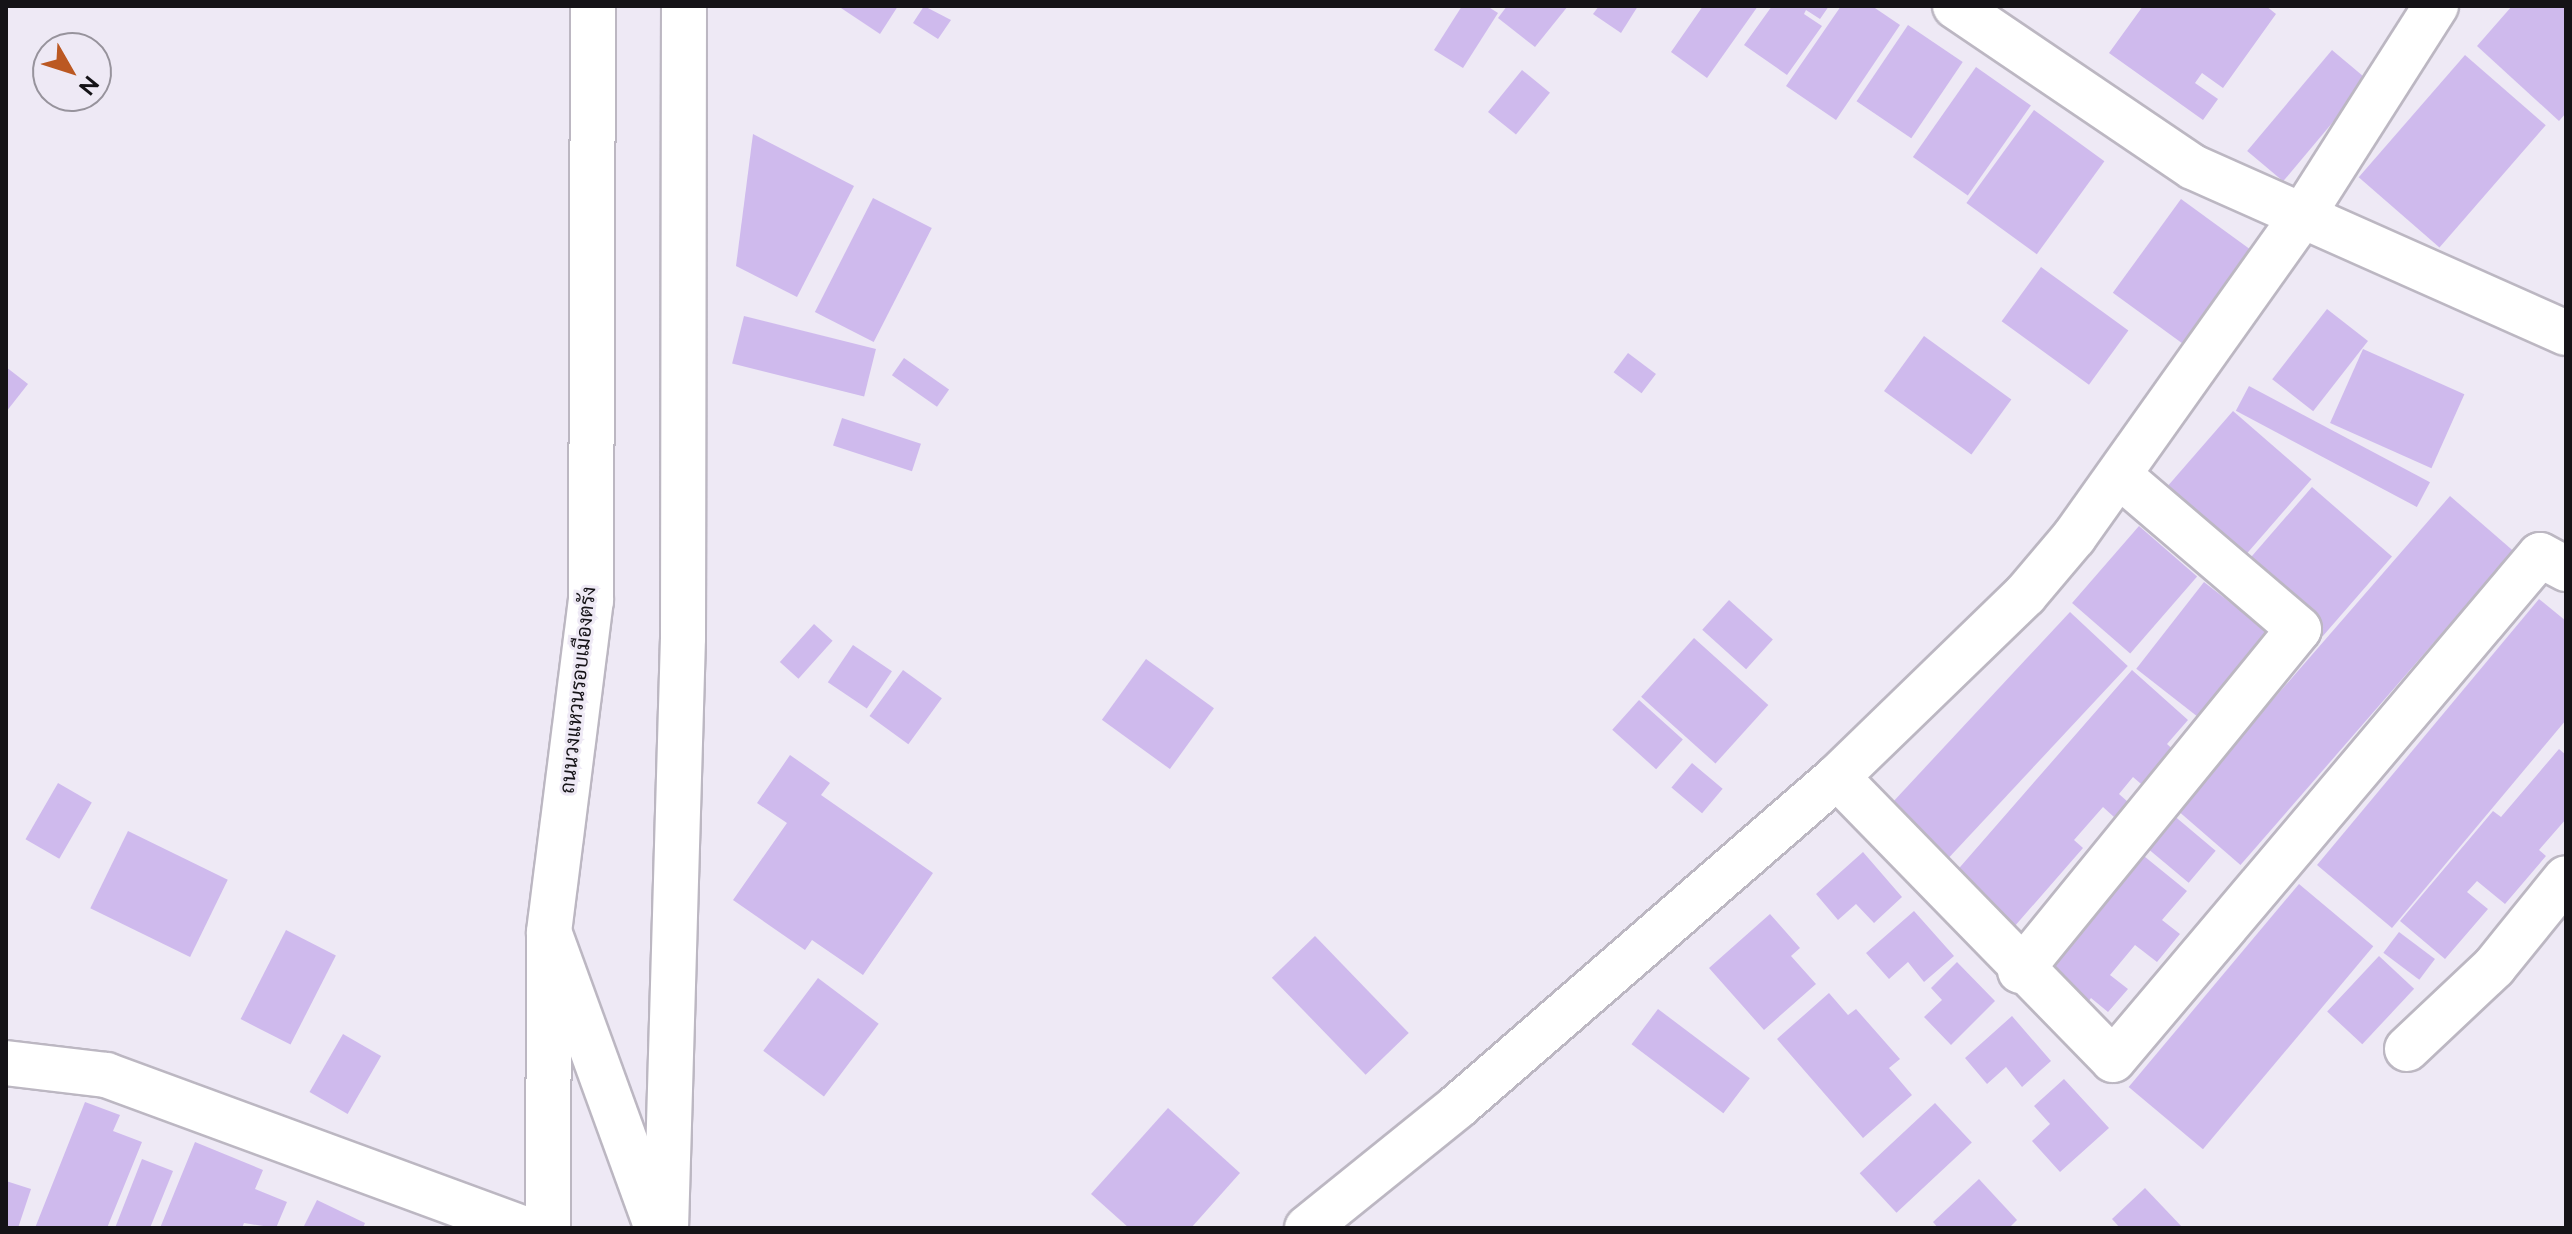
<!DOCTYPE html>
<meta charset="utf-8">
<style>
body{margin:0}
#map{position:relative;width:2572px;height:1234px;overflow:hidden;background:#eee9f5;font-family:Raleway,Sarabun,sans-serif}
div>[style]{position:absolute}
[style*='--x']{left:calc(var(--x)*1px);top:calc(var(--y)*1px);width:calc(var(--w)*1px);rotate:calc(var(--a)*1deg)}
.building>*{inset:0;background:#cfbaed;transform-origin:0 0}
.roads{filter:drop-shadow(2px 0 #bcb7c2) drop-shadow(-2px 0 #bcb7c2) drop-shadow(0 2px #bcb7c2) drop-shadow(0 -2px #bcb7c2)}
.minor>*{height:44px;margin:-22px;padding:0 22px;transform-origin:22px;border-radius:22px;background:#fff}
.highway>*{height:44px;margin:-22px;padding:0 22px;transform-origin:22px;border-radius:22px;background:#fff}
span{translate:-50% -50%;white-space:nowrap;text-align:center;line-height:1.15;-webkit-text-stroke:6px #eee9f5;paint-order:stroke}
.street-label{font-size:20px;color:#151317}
.frame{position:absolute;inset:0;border:8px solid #151317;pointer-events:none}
.north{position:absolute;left:32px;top:32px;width:80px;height:80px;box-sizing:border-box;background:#eee9f5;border:2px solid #97939c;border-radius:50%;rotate:129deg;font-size:22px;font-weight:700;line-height:32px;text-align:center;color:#151317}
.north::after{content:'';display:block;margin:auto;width:28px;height:36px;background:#bb5822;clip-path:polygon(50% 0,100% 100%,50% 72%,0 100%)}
</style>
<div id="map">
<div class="building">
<i style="clip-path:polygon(838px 6px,898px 6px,880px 34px)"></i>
<i style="clip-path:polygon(924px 6px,951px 20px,938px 39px,913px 23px)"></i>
<i style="clip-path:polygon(1462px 6px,1487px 6px,1498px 13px,1463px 68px,1434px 50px)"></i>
<i style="clip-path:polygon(1507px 6px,1568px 6px,1535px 47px,1498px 18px)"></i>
<i style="clip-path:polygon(1599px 6px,1638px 6px,1621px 33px,1593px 14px)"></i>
<i style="clip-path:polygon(1703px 6px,1758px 6px,1707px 78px,1671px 52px)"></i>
<i style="clip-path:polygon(1772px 6px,1829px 6px,1820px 19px,1806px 10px,1804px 14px,1822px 26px,1787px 75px,1744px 45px)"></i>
<i style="clip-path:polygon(1841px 6px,1872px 6px,1900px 25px,1836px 120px,1786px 86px)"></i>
<i style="clip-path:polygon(2143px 6px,2266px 6px,2276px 14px,2223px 88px,2202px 73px,2195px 83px,2218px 99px,2203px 120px,2109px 53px)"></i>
<i style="clip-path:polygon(2512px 6px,2566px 7px,2566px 113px,2559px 121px,2477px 46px)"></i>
<i style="left:1908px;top:25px;width:66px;height:92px;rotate:34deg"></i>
<i style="left:2332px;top:50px;width:47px;height:132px;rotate:40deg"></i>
<i style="left:2465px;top:55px;width:107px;height:162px;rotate:41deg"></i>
<i style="left:1976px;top:67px;width:67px;height:110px;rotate:35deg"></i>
<i style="left:1522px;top:70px;width:36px;height:54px;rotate:39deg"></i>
<i style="left:2034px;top:110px;width:87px;height:115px;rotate:36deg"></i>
<i style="clip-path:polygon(753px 134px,854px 186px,797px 297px,736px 266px)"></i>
<i style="left:873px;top:198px;width:66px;height:128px;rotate:27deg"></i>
<i style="left:2181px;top:199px;width:87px;height:116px;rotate:36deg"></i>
<i style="left:2041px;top:267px;width:108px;height:67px;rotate:36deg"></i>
<i style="left:2327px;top:309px;width:52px;height:89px;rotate:38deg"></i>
<i style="left:744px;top:316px;width:136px;height:49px;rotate:14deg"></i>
<i style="left:1924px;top:336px;width:108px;height:68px;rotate:36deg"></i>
<i style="left:2363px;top:349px;width:111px;height:81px;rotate:24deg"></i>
<i style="left:1628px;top:353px;width:35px;height:24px;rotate:37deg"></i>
<i style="left:904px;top:358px;width:55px;height:21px;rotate:35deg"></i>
<i style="clip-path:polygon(6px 367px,28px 384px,6px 412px)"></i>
<i style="left:2249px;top:386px;width:205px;height:28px;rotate:28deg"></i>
<i style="left:2233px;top:411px;width:104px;height:116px;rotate:41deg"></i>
<i style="left:842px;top:418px;width:83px;height:29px;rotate:18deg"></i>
<i style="left:2312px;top:487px;width:106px;height:106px;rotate:41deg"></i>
<i style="left:2450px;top:496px;width:84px;height:416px;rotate:41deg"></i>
<i style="left:2139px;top:526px;width:77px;height:102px;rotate:41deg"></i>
<i style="left:2204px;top:582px;width:95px;height:110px;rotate:38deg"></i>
<i style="clip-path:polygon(2539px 599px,2566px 621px,2566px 720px,2392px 928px,2317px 865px)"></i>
<i style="left:1729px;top:600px;width:59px;height:40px;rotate:42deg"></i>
<i style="left:2070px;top:612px;width:79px;height:274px;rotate:43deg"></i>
<i style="left:814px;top:624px;width:25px;height:51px;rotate:42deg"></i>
<i style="left:1694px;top:638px;width:100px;height:79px;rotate:42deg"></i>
<i style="left:853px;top:645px;width:47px;height:45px;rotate:34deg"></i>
<i style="left:1146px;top:659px;width:84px;height:75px;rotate:36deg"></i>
<i style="left:903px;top:670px;width:48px;height:57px;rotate:36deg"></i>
<i style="clip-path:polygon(2132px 670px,2188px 720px,2167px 744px,2178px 754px,2148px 790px,2133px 777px,2119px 794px,2128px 802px,2114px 817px,2103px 807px,2074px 840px,2083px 848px,2014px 927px,1954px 874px)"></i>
<i style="left:1639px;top:700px;width:59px;height:40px;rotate:42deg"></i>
<i style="clip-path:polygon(2559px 749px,2566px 755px,2566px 819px,2539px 850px,2546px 856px,2505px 904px,2477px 881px,2467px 892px,2488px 909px,2445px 959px,2400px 921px,2493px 811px,2501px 817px)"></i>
<i style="clip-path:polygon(790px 755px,830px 783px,821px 795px,933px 873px,863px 975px,812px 940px,805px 950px,733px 900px,787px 823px,757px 803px)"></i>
<i style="left:1692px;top:763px;width:40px;height:32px;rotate:40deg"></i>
<i style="left:58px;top:783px;width:39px;height:65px;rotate:30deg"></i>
<i style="left:2172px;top:814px;width:57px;height:42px;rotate:40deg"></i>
<i style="left:128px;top:831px;width:111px;height:86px;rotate:26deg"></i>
<i style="clip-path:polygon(1863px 852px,1902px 897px,1874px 923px,1856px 904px,1838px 920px,1816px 894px)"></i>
<i style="clip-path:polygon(2139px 852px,2187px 891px,2162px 920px,2180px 934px,2157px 962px,2135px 945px,2110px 975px,2128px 989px,2108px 1012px,2091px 998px,2084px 1008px,2041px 973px)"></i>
<i style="left:2299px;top:884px;width:97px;height:265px;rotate:40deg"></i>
<i style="clip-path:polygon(1914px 911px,1954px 956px,1924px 982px,1908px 962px,1889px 979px,1866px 953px)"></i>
<i style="clip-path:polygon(1770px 914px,1800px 948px,1791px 956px,1816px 984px,1764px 1030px,1709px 968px)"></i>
<i style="left:286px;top:930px;width:56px;height:100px;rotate:27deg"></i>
<i style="left:2399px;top:932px;width:45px;height:26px;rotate:37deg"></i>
<i style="left:1315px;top:936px;width:135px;height:60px;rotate:46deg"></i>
<i style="left:2379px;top:956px;width:48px;height:76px;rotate:43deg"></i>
<i style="clip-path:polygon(1957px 962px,1995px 1001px,1951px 1045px,1924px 1017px,1942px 1000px,1931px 988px)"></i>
<i style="left:818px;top:978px;width:76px;height:91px;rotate:37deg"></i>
<i style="clip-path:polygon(1829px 993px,1848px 1015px,1856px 1009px,1900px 1059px,1889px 1068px,1912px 1095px,1863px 1138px,1777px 1039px)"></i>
<i style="left:1658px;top:1009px;width:115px;height:44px;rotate:37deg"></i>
<i style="clip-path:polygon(2012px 1016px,2051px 1061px,2022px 1087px,2006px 1067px,1987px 1084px,1965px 1058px)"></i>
<i style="left:343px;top:1034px;width:44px;height:67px;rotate:30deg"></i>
<i style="clip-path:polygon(2064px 1079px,2109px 1128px,2060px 1172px,2032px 1141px,2050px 1124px,2034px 1106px)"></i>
<i style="clip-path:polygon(85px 1102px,120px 1115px,113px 1131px,142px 1142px,107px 1228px,35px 1228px)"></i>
<i style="left:1935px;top:1103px;width:54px;height:103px;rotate:47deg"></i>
<i style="clip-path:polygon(1168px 1108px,1240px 1173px,1191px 1228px,1129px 1228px,1091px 1194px)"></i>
<i style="clip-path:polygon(195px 1142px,263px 1170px,255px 1189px,287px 1202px,276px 1228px,244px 1223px,242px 1228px,160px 1228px)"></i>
<i style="clip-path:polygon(142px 1159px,173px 1171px,150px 1228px,115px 1228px)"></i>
<i style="clip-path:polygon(1979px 1179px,2017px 1220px,2009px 1228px,1938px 1228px,1933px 1222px)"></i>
<i style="clip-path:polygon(6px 1181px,31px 1189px,18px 1228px,6px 1228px)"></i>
<i style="clip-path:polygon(2145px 1188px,2183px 1228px,2120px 1228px,2112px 1219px)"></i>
<i style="clip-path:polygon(317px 1200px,365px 1223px,363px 1228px,303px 1228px)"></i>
</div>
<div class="roads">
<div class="minor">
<i style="--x:1955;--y:6;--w:287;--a:34.1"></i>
<i style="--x:2193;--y:167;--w:408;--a:24"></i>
<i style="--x:1837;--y:777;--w:395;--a:45.7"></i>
<i style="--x:2113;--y:1060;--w:661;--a:-49.78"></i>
<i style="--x:2540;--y:555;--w:30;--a:28"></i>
<i style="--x:551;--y:937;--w:310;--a:70"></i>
<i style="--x:2020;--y:971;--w:441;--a:-50.8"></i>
<i style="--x:2299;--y:629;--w:237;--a:-139.5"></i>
<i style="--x:2407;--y:1049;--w:120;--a:-43.3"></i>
<i style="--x:2494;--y:967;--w:114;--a:-51"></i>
<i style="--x:6;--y:1063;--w:101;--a:6.8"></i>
<i style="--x:106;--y:1075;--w:442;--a:20.2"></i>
<i style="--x:1307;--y:1228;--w:194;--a:-38.9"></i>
<i style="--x:1458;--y:1106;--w:502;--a:-40.96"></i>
<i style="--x:1837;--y:777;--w:262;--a:-44.1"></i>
<i style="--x:2025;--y:595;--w:76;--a:-49.8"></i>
<i style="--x:2074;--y:537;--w:397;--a:-54.6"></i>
<i style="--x:2304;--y:213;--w:246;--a:-57.5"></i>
</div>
<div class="highway">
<i style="--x:548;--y:1228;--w:296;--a:-89.8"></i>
<i style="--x:549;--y:932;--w:334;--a:-82.8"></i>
<i style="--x:591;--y:601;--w:595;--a:-89.81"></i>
<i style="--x:666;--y:1228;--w:590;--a:-88.35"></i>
<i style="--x:683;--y:638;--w:632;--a:-89.91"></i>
</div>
</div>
<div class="street-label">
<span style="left:578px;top:690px;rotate:-84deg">ถนนวงแหวนรอบเมืองตรัง</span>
</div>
<div class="frame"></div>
<div class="north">N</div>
</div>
